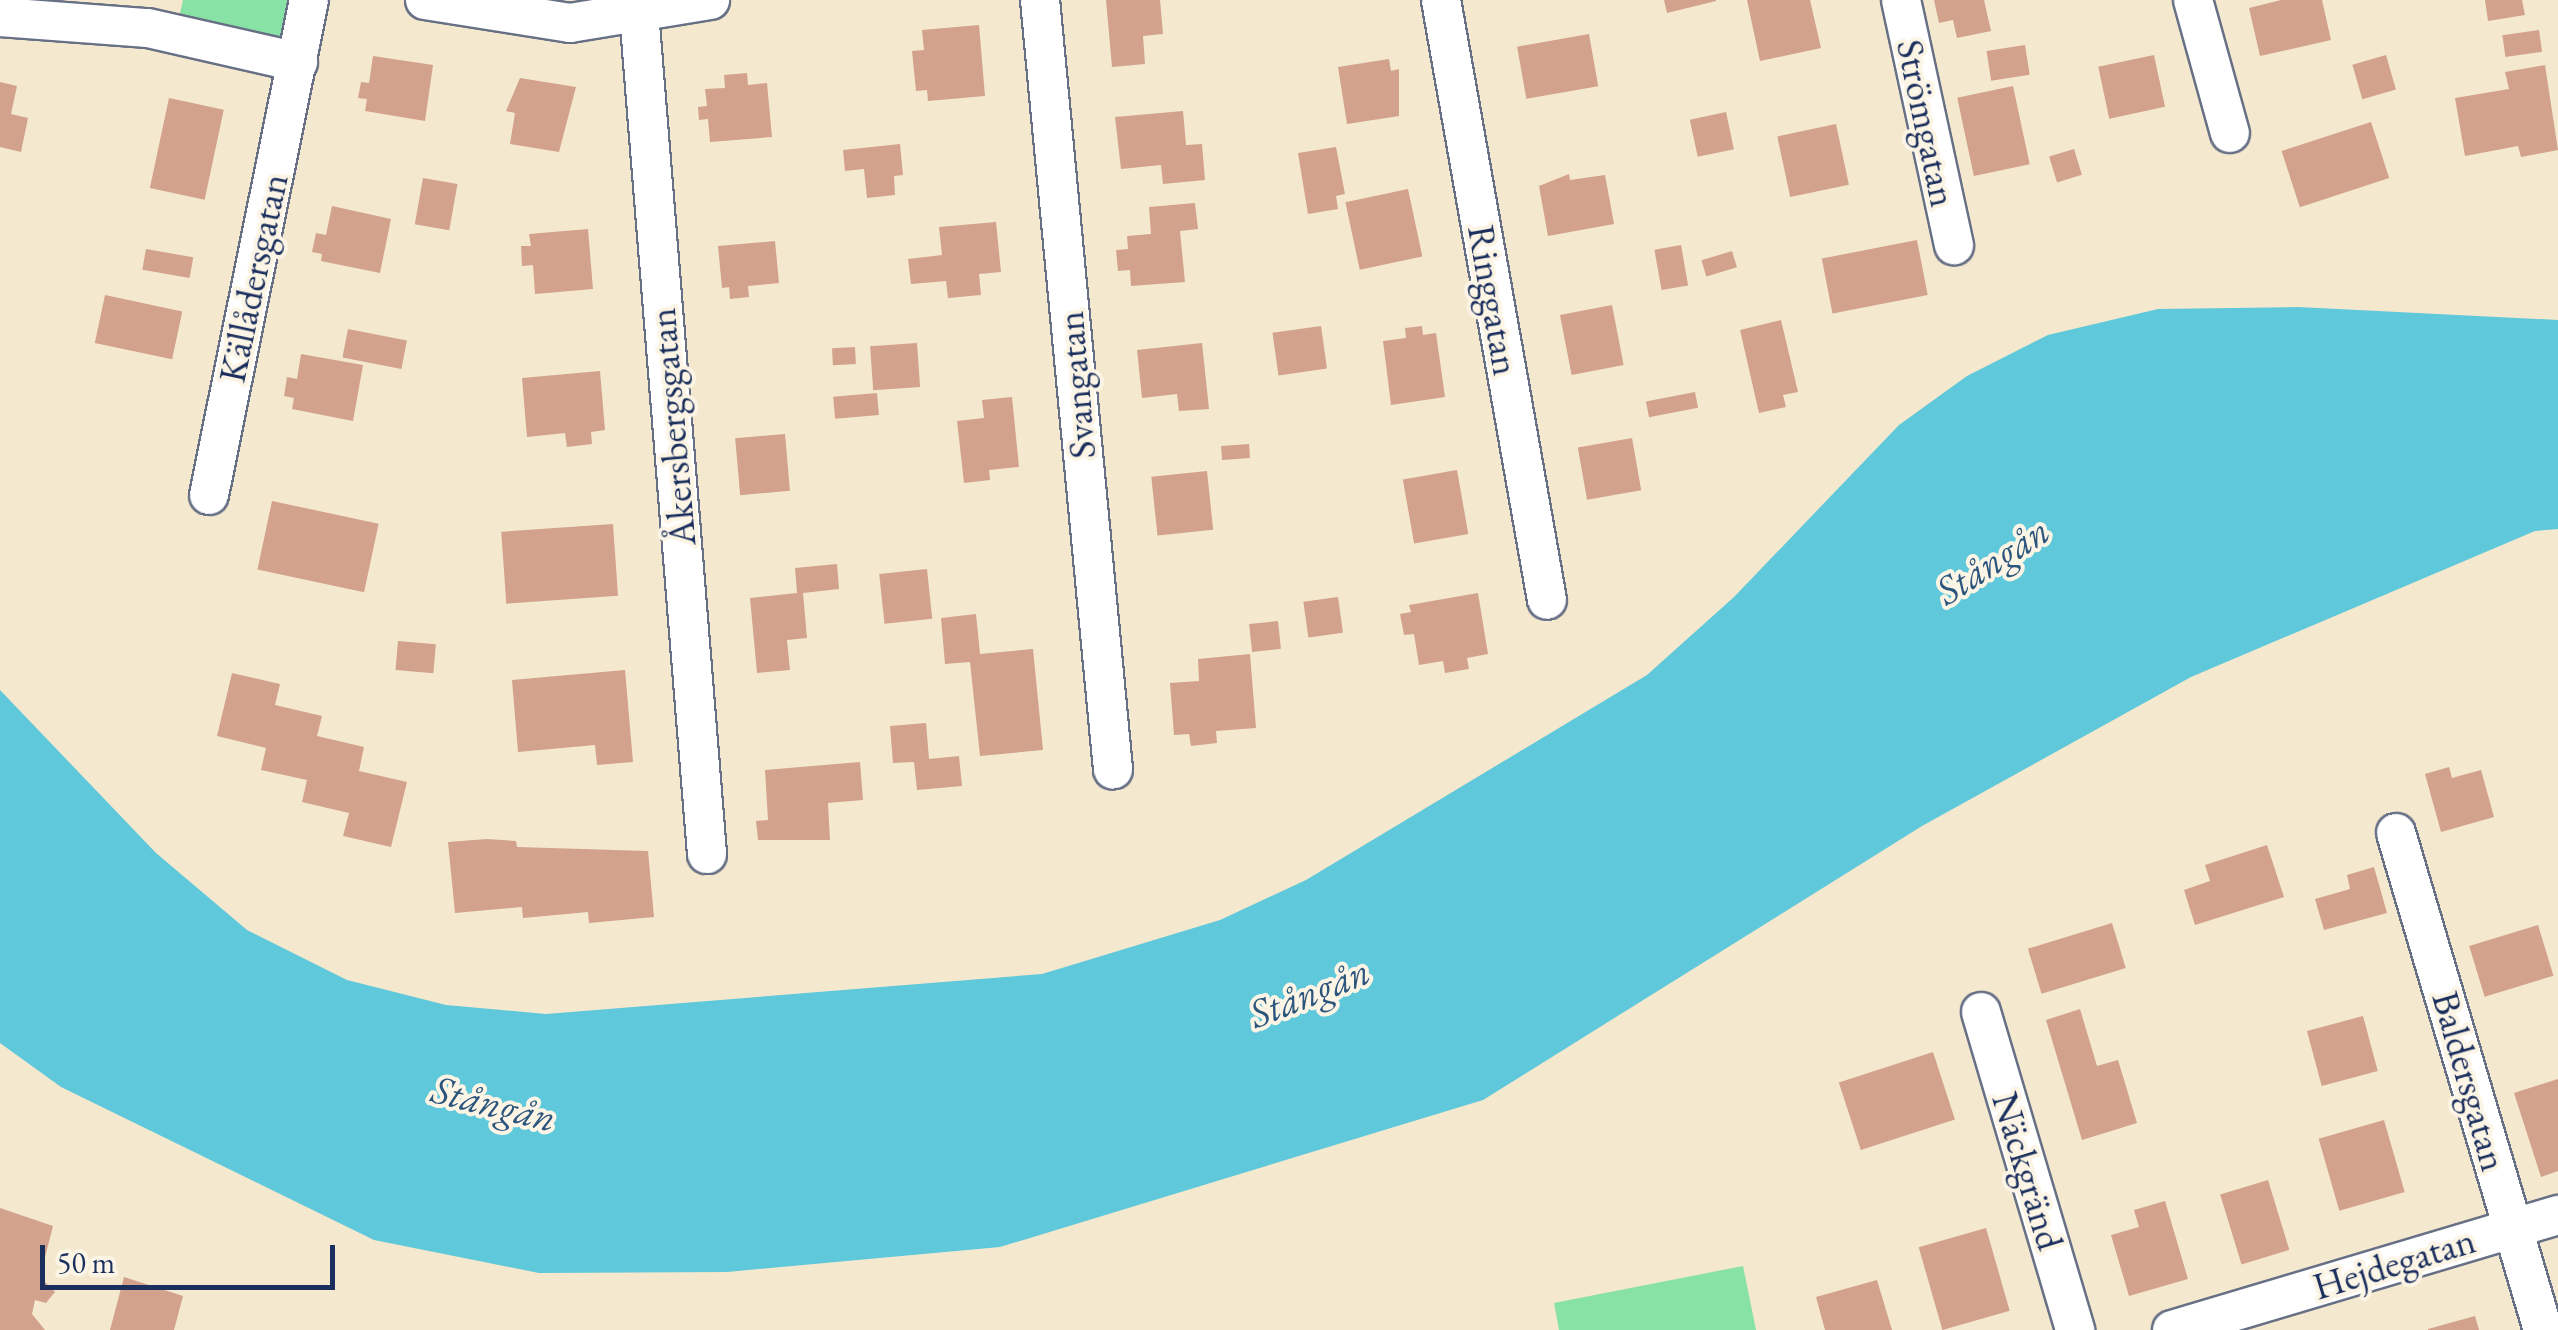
<!DOCTYPE html>
<meta charset="utf-8">
<style>
body{margin:0}
#map{position:relative;width:2558px;height:1330px;overflow:hidden;background:#f4e8ce;font-family:"EB Garamond",serif}
div>[style]{position:absolute}
[style*='--x']{left:calc(var(--x)*1px);top:calc(var(--y)*1px);width:calc(var(--w)*1px);rotate:calc(var(--a)*1deg)}
.green>*{inset:0;background:#88e1a5}
.water>*{inset:0;background:#5fc8da}
.building>*{inset:0;background:#d2a28d;transform-origin:0 0}
.roads{filter:drop-shadow(2px 0 #677085) drop-shadow(-2px 0 #677085) drop-shadow(0 2px #677085) drop-shadow(0 -2px #677085)}
.minor>*{height:38px;margin:-19px;padding:0 19px;transform-origin:19px;border-radius:19px;background:#fff}
span{translate:-50% -50%;white-space:nowrap;text-align:center;line-height:1.15;-webkit-text-stroke:8px #fcf5e5;paint-order:stroke}
.street-label{font-size:38px;color:#1b2f5e}
.water-label{font-size:40px;color:#2c557d;font-style:italic}
.scale{position:absolute;left:40px;top:1245px;width:295px;height:45px;box-sizing:border-box;border:5px solid #1b2f5e;border-top:0;padding-left:12px;font-size:30px;line-height:35px;white-space:nowrap;color:#1b2f5e;-webkit-text-stroke:8px #fcf5e5;paint-order:stroke}
</style>
<div id="map">
<div class="green">
<i style="clip-path:polygon(183px 0,288px 0,281px 38px,179px 18px)"></i>
<i style="clip-path:polygon(1743px 1266px,1756px 1330px,1559px 1330px,1554px 1303px)"></i>
</div>
<div class="water">
<i style="clip-path:polygon(2298px 307px,2558px 320px,2558px 529px,2535px 531px,2191px 677px,1922px 826px,1483px 1100px,1000px 1247px,727px 1272px,539px 1273px,374px 1240px,61px 1087px,0 1043px,0 690px,156px 853px,247px 930px,347px 980px,446px 1005px,546px 1014px,1042px 974px,1220px 920px,1306px 880px,1647px 675px,1734px 597px,1899px 425px,1967px 376px,2048px 335px,2158px 309px)"></i>
</div>
<div class="building">
<i style="clip-path:polygon(1106px 0,1160px 0,1163px 34px,1143px 36px,1145px 64px,1112px 67px)"></i>
<i style="clip-path:polygon(1664px 0,1716px 0,1716px 1px,1667px 13px)"></i>
<i style="clip-path:polygon(1747px 0,1810px 0,1821px 48px,1760px 61px)"></i>
<i style="clip-path:polygon(1934px 0,1984px 0,1991px 31px,1957px 38px,1953px 20px,1939px 23px)"></i>
<i style="clip-path:polygon(2281px 0,2322px 0,2331px 40px,2260px 56px,2249px 8px)"></i>
<i style="clip-path:polygon(2485px 0,2522px 0,2525px 15px,2488px 21px)"></i>
<i style="clip-path:polygon(979px 25px,985px 96px,928px 101px,927px 90px,916px 91px,912px 51px,924px 50px,922px 30px)"></i>
<i style="left:2539px;top:30px;width:22px;height:37px;rotate:82deg"></i>
<i style="left:1589px;top:34px;width:53px;height:73px;rotate:80deg"></i>
<i style="left:2025px;top:45px;width:30px;height:39px;rotate:81deg"></i>
<i style="left:2154px;top:55px;width:53px;height:57px;rotate:78deg"></i>
<i style="left:2386px;top:55px;width:36px;height:35px;rotate:74deg"></i>
<i style="clip-path:polygon(373px 56px,433px 65px,425px 121px,365px 111px,367px 99px,358px 98px,361px 82px,369px 83px)"></i>
<i style="clip-path:polygon(1389px 59px,1391px 71px,1399px 69px,1399px 116px,1347px 124px,1338px 67px)"></i>
<i style="clip-path:polygon(2545px 65px,2558px 150px,2521px 157px,2518px 146px,2465px 156px,2455px 98px,2509px 89px,2505px 72px)"></i>
<i style="clip-path:polygon(747px 73px,748px 85px,767px 83px,772px 137px,710px 142px,708px 119px,699px 120px,698px 107px,707px 106px,705px 89px,725px 88px,724px 75px)"></i>
<i style="clip-path:polygon(520px 78px,576px 87px,559px 152px,510px 144px,515px 113px,506px 111px)"></i>
<i style="clip-path:polygon(0 82px,17px 86px,11px 114px,28px 118px,21px 152px,0 147px)"></i>
<i style="left:2013px;top:86px;width:80px;height:57px;rotate:78deg"></i>
<i style="left:169px;top:98px;width:56px;height:92px;rotate:12deg"></i>
<i style="clip-path:polygon(1183px 111px,1186px 145px,1202px 144px,1205px 180px,1163px 184px,1161px 165px,1121px 169px,1115px 117px)"></i>
<i style="left:1726px;top:112px;width:38px;height:37px;rotate:78deg"></i>
<i style="left:2371px;top:122px;width:59px;height:94px;rotate:72deg"></i>
<i style="left:1836px;top:124px;width:62px;height:60px;rotate:78deg"></i>
<i style="clip-path:polygon(900px 144px,903px 175px,894px 176px,895px 195px,867px 198px,864px 169px,845px 171px,843px 150px)"></i>
<i style="clip-path:polygon(1336px 147px,1345px 194px,1336px 196px,1338px 209px,1308px 214px,1298px 153px)"></i>
<i style="left:2074px;top:149px;width:27px;height:26px;rotate:73deg"></i>
<i style="clip-path:polygon(1569px 174px,1570px 180px,1605px 175px,1614px 224px,1548px 236px,1539px 186px)"></i>
<i style="left:423px;top:178px;width:35px;height:47px;rotate:10deg"></i>
<i style="left:1408px;top:189px;width:69px;height:64px;rotate:78deg"></i>
<i style="clip-path:polygon(1195px 203px,1198px 229px,1180px 231px,1185px 282px,1131px 286px,1130px 270px,1118px 271px,1116px 250px,1128px 249px,1127px 236px,1151px 234px,1149px 207px)"></i>
<i style="clip-path:polygon(332px 206px,391px 219px,380px 273px,321px 261px,322px 254px,312px 252px,316px 233px,326px 235px)"></i>
<i style="clip-path:polygon(996px 222px,1001px 272px,979px 274px,981px 295px,948px 298px,946px 281px,911px 284px,908px 259px,942px 255px,939px 227px)"></i>
<i style="clip-path:polygon(588px 229px,593px 289px,535px 294px,533px 265px,522px 266px,521px 246px,531px 246px,529px 234px)"></i>
<i style="left:1917px;top:240px;width:56px;height:97px;rotate:79deg"></i>
<i style="clip-path:polygon(775px 241px,779px 283px,748px 286px,749px 297px,730px 299px,729px 287px,722px 288px,718px 246px)"></i>
<i style="left:1681px;top:245px;width:41px;height:27px;rotate:80deg"></i>
<i style="left:146px;top:249px;width:48px;height:21px;rotate:10deg"></i>
<i style="left:1732px;top:251px;width:17px;height:32px;rotate:73deg"></i>
<i style="left:105px;top:295px;width:79px;height:49px;rotate:12deg"></i>
<i style="left:1612px;top:305px;width:61px;height:53px;rotate:79deg"></i>
<i style="clip-path:polygon(1781px 320px,1798px 392px,1783px 395px,1786px 407px,1759px 413px,1740px 330px)"></i>
<i style="left:1321px;top:326px;width:43px;height:49px;rotate:82deg"></i>
<i style="clip-path:polygon(1422px 326px,1423px 335px,1436px 333px,1445px 397px,1391px 405px,1383px 341px,1406px 338px,1405px 328px)"></i>
<i style="left:348px;top:329px;width:60px;height:29px;rotate:11deg"></i>
<i style="left:917px;top:343px;width:44px;height:47px;rotate:86deg"></i>
<i style="clip-path:polygon(1202px 343px,1209px 409px,1179px 411px,1177px 394px,1142px 398px,1137px 350px)"></i>
<i style="left:855px;top:347px;width:17px;height:23px;rotate:87deg"></i>
<i style="clip-path:polygon(301px 354px,363px 365px,353px 421px,292px 409px,294px 398px,284px 396px,287px 377px,297px 379px)"></i>
<i style="clip-path:polygon(600px 371px,605px 430px,591px 432px,592px 444px,567px 447px,565px 433px,527px 437px,522px 378px)"></i>
<i style="left:1695px;top:392px;width:16px;height:50px;rotate:79deg"></i>
<i style="left:877px;top:393px;width:22px;height:44px;rotate:85deg"></i>
<i style="clip-path:polygon(1012px 397px,1019px 467px,989px 470px,990px 480px,964px 483px,957px 421px,984px 418px,982px 400px)"></i>
<i style="left:785px;top:434px;width:57px;height:50px;rotate:85deg"></i>
<i style="left:1632px;top:438px;width:53px;height:55px;rotate:80deg"></i>
<i style="left:1249px;top:444px;width:14px;height:28px;rotate:86deg"></i>
<i style="left:1457px;top:470px;width:65px;height:55px;rotate:80deg"></i>
<i style="left:1207px;top:471px;width:59px;height:56px;rotate:84deg"></i>
<i style="left:272px;top:501px;width:109px;height:70px;rotate:12deg"></i>
<i style="left:613px;top:524px;width:72px;height:112px;rotate:86deg"></i>
<i style="clip-path:polygon(837px 564px,839px 589px,803px 593px,807px 638px,787px 640px,790px 670px,757px 673px,750px 598px,797px 593px,795px 568px)"></i>
<i style="left:927px;top:569px;width:50px;height:48px;rotate:84deg"></i>
<i style="clip-path:polygon(1478px 593px,1488px 654px,1467px 658px,1469px 669px,1445px 673px,1443px 661px,1419px 665px,1414px 634px,1404px 635px,1400px 614px,1411px 612px,1409px 605px)"></i>
<i style="left:1338px;top:597px;width:36px;height:35px;rotate:82deg"></i>
<i style="clip-path:polygon(976px 614px,980px 654px,1033px 649px,1043px 750px,980px 756px,970px 662px,945px 664px,941px 618px)"></i>
<i style="left:1278px;top:621px;width:28px;height:29px;rotate:84deg"></i>
<i style="left:398px;top:641px;width:38px;height:29px;rotate:5deg"></i>
<i style="clip-path:polygon(1250px 654px,1256px 728px,1216px 731px,1217px 743px,1191px 746px,1189px 734px,1174px 735px,1170px 683px,1199px 681px,1198px 659px)"></i>
<i style="clip-path:polygon(625px 670px,633px 762px,597px 765px,595px 745px,518px 752px,512px 680px)"></i>
<i style="clip-path:polygon(232px 673px,280px 684px,275px 705px,322px 716px,317px 736px,364px 747px,359px 771px,407px 782px,391px 847px,343px 836px,349px 813px,302px 802px,307px 780px,261px 770px,266px 748px,217px 736px)"></i>
<i style="clip-path:polygon(926px 723px,929px 759px,959px 756px,962px 786px,917px 790px,914px 762px,893px 763px,890px 726px)"></i>
<i style="clip-path:polygon(860px 762px,863px 800px,828px 803px,830px 840px,758px 840px,756px 821px,768px 820px,765px 770px)"></i>
<i style="clip-path:polygon(2449px 767px,2452px 778px,2481px 770px,2494px 817px,2441px 832px,2425px 774px)"></i>
<i style="clip-path:polygon(487px 839px,516px 841px,517px 847px,648px 851px,654px 917px,589px 923px,588px 912px,523px 918px,522px 907px,455px 913px,448px 842px)"></i>
<i style="clip-path:polygon(2267px 845px,2284px 897px,2195px 925px,2184px 890px,2210px 881px,2205px 865px)"></i>
<i style="clip-path:polygon(2374px 867px,2387px 913px,2324px 930px,2315px 899px,2350px 889px,2347px 875px)"></i>
<i style="left:2112px;top:923px;width:47px;height:88px;rotate:73deg"></i>
<i style="left:2538px;top:925px;width:53px;height:72px;rotate:73deg"></i>
<i style="clip-path:polygon(2080px 1009px,2097px 1066px,2118px 1060px,2137px 1123px,2082px 1140px,2046px 1020px)"></i>
<i style="left:2363px;top:1016px;width:57px;height:58px;rotate:75deg"></i>
<i style="left:1933px;top:1052px;width:71px;height:99px;rotate:72deg"></i>
<i style="clip-path:polygon(2558px 1079px,2558px 1171px,2541px 1177px,2514px 1093px)"></i>
<i style="left:2384px;top:1120px;width:75px;height:68px;rotate:74deg"></i>
<i style="left:2268px;top:1180px;width:73px;height:50px;rotate:73deg"></i>
<i style="clip-path:polygon(2165px 1201px,2188px 1279px,2129px 1296px,2111px 1235px,2139px 1227px,2134px 1210px)"></i>
<i style="clip-path:polygon(0 1208px,53px 1226px,40px 1277px,55px 1292px,46px 1303px,35px 1300px,32px 1314px,45px 1330px,0 1330px)"></i>
<i style="left:1986px;top:1228px;width:86px;height:70px;rotate:74deg"></i>
<i style="clip-path:polygon(124px 1277px,183px 1296px,174px 1330px,110px 1330px)"></i>
<i style="clip-path:polygon(1877px 1280px,1892px 1330px,1825px 1330px,1816px 1297px)"></i>
<i style="clip-path:polygon(2475px 1316px,2479px 1330px,2428px 1330px,2428px 1329px)"></i>
</div>
<div class="roads">
<div class="minor">
<i style="--x:425;--y:0;--w:147;--a:9"></i>
<i style="--x:570;--y:23;--w:142;--a:-9.3"></i>
<i style="--x:638;--y:0;--w:857;--a:85.38"></i>
<i style="--x:1040;--y:0;--w:773;--a:84.58"></i>
<i style="--x:1441;--y:0;--w:609;--a:79.98"></i>
<i style="--x:1901;--y:0;--w:251;--a:77.8"></i>
<i style="--x:2193;--y:0;--w:138;--a:74.5"></i>
<i style="--x:0;--y:17;--w:148;--a:4.3"></i>
<i style="--x:148;--y:28;--w:154;--a:12.8"></i>
<i style="--x:209;--y:495;--w:505;--a:-78.58"></i>
<i style="--x:2396;--y:833;--w:518;--a:73.52"></i>
<i style="--x:1981;--y:1012;--w:332;--a:73.5"></i>
<i style="--x:2172;--y:1330;--w:403;--a:-16.6"></i>
</div>
</div>
<div class="street-label">
<span style="left:1927px;top:123px;rotate:78deg">Strömgatan</span>
<span style="left:253px;top:278px;rotate:-78deg">Källådersgatan</span>
<span style="left:1494px;top:300px;rotate:80deg">Ringgatan</span>
<span style="left:1076px;top:385px;rotate:-95deg">Svangatan</span>
<span style="left:672px;top:427px;rotate:-95deg">Åkersbergsgatan</span>
<span style="left:2470px;top:1081px;rotate:74deg">Baldersgatan</span>
<span style="left:2028px;top:1171px;rotate:73deg">Näckgränd</span>
<span style="left:2394px;top:1263px;rotate:-17deg">Hejdegatan</span>
</div>
<div class="water-label">
<span style="left:1992px;top:560px;rotate:-33deg">Stångån</span>
<span style="left:1309px;top:992px;rotate:-22deg">Stångån</span>
<span style="left:494px;top:1103px;rotate:14deg">Stångån</span>
</div>
<div class="scale">50 m</div>
</div>
